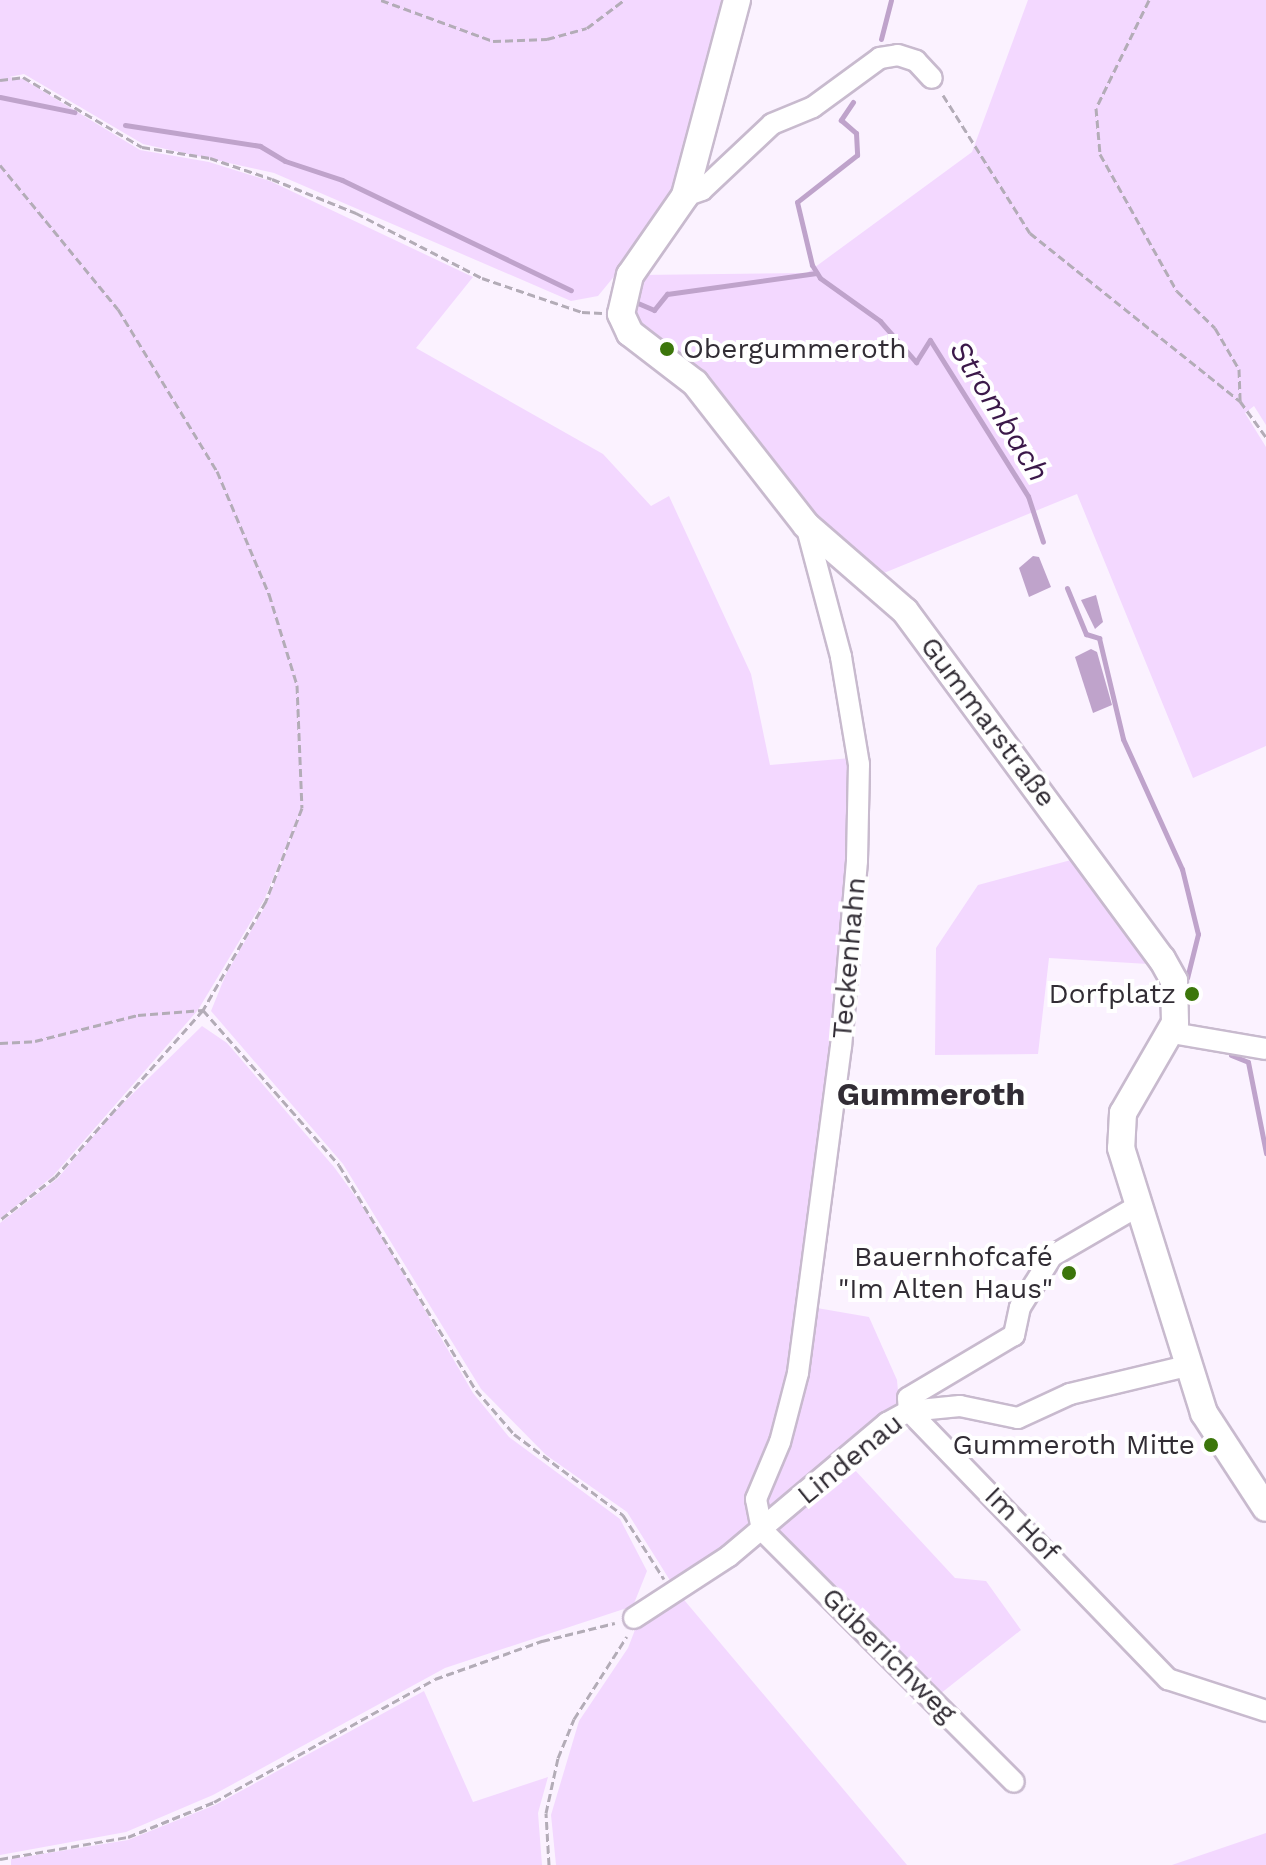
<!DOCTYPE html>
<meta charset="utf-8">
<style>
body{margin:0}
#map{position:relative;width:1266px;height:1865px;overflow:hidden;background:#fbf2ff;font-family:"Work Sans",sans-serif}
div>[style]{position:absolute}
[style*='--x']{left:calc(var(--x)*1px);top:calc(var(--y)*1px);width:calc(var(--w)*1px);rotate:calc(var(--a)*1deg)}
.green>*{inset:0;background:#f3d8ff}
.water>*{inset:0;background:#bfa3cb}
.stream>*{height:5px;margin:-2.5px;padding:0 2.5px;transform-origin:2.5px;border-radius:2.5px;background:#bfa3cb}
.path>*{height:3px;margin-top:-1.5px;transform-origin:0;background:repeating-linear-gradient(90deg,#b3acb7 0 8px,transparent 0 12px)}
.roads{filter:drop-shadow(2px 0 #c8bace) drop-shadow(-2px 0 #c8bace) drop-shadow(0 2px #c8bace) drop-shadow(0 -2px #c8bace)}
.minor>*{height:20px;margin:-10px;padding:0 10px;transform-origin:10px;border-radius:10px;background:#fff}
.tertiary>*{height:26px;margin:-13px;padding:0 13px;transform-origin:13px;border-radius:13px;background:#fff}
.dots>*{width:22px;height:22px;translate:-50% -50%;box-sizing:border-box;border:4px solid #fff;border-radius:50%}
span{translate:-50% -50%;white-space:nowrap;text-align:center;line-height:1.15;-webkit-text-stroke:8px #fff;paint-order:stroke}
.poi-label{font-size:28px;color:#322d35}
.left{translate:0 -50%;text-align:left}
.right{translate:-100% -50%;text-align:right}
.street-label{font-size:28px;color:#322d35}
.water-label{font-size:30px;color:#3b1849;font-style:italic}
.quarter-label{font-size:32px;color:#322d35;font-weight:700}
</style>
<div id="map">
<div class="green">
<i style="clip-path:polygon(0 0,726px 0,667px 212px,598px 296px,571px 301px,274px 173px,143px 144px,24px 74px,9px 77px,23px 79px,140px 150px,209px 162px,270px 181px,473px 277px,416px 348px,603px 454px,651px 506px,669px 496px,751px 674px,770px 765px,851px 758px,852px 861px,793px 1372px,774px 1440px,745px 1498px,754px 1529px,671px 1582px,627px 1512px,546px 1455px,481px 1389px,343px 1164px,211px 1011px,226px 974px,267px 903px,303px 805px,264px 900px,198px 1010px,53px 1176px,0 1219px)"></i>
<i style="clip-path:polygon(1028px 0,1266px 0,1266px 425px,1254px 406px,1245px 413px,1266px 447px,1266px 746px,1193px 778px,1077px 494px,879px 575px,802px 507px,639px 329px,630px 303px,640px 275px,807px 273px,972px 152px)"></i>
<i style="clip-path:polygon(1071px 860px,1148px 964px,1049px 958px,1038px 1054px,935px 1055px,936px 948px,978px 885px)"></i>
<i style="clip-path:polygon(202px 1026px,227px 1043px,334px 1167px,372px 1219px,473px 1393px,509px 1437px,620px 1519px,647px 1571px,633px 1606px,445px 1668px,213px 1795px,126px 1832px,0 1855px,0 1223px,58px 1178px,111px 1115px)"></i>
<i style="clip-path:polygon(817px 1308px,869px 1317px,897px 1380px,899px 1402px,774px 1508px,766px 1507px,762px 1500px)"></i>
<i style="clip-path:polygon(853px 1468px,955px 1578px,986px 1581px,1021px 1630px,940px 1694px,774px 1530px)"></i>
<i style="clip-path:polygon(680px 1595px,907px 1865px,556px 1865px,551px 1815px,579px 1721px,628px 1648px,638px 1622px)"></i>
<i style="clip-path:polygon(424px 1691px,473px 1802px,548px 1777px,538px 1813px,542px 1865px,11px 1865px,11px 1859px,128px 1840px,215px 1805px)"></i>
<i style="clip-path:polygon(1266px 1833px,1266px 1865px,1172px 1865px)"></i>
</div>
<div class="water">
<i style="clip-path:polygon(1033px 556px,1039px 557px,1051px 587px,1029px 597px,1019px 568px)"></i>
<i style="clip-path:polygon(1096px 595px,1103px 622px,1095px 629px,1081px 600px)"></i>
<i style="clip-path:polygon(1091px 649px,1097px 652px,1112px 705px,1093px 713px,1075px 657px)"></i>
</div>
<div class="stream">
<i style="--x:881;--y:39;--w:40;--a:-75.6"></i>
<i style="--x:0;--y:97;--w:76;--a:11.5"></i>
<i style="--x:853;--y:102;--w:22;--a:124"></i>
<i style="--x:841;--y:120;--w:20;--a:41"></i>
<i style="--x:856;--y:133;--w:22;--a:87"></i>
<i style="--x:857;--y:155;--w:76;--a:141.9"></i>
<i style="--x:797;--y:202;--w:65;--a:76.6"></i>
<i style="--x:812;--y:265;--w:15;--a:58"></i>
<i style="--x:820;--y:278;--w:74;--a:35.6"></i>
<i style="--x:880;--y:321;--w:55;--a:48.7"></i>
<i style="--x:916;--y:362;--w:26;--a:-58"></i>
<i style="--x:930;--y:340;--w:184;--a:57.9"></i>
<i style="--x:1028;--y:496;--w:48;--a:71.9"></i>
<i style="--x:125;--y:125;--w:137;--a:8.8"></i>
<i style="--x:260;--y:146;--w:29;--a:31"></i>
<i style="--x:285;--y:161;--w:60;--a:18.4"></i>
<i style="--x:342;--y:180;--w:254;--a:25.7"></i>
<i style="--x:633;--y:301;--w:23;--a:23"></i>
<i style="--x:654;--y:310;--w:21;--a:-51"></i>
<i style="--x:667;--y:294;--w:151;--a:-8"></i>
<i style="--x:1067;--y:588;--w:50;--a:67.6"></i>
<i style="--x:1086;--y:634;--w:14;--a:17"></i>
<i style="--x:1099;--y:638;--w:104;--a:76.6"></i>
<i style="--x:1123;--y:739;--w:143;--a:65.6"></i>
<i style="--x:1182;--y:869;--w:67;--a:76.2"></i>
<i style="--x:1198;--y:934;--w:45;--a:104"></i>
<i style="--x:1231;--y:1055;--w:18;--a:22"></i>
<i style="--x:1248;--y:1062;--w:93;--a:78.8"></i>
</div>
<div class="path">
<i style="--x:381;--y:0;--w:119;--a:20.1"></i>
<i style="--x:493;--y:41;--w:54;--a:-2.1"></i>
<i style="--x:547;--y:39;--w:41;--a:-15.4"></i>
<i style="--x:587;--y:28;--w:46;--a:-37.1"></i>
<i style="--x:1149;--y:0;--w:120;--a:116.1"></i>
<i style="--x:1096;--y:108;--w:46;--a:85"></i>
<i style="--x:1100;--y:154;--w:157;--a:60.7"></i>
<i style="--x:1177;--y:291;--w:53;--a:44.2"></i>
<i style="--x:1215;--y:328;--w:48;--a:59.7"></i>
<i style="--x:1239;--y:369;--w:32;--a:88"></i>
<i style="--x:1240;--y:401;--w:44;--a:54.2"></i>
<i style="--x:0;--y:80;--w:23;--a:-7"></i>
<i style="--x:23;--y:77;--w:138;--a:30.5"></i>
<i style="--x:142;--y:147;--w:69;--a:9.2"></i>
<i style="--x:210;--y:158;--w:65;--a:18.7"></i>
<i style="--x:272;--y:179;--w:91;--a:22"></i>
<i style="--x:356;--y:213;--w:142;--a:27.3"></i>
<i style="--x:482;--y:278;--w:106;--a:18.8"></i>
<i style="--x:582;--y:312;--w:20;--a:3"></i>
<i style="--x:943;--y:95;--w:163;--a:57.8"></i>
<i style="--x:1030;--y:233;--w:269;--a:38.7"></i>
<i style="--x:0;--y:165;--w:186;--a:50.7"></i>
<i style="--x:118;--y:309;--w:190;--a:58.6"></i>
<i style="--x:217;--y:471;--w:134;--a:67.1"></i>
<i style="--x:269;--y:594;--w:95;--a:72.9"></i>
<i style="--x:297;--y:685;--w:123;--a:87.7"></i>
<i style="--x:302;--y:808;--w:100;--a:111.2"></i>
<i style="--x:266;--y:901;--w:126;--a:120"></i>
<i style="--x:203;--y:1010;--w:223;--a:131.5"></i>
<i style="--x:55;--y:1177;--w:70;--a:142"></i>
<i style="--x:0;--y:1043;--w:35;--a:-3"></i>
<i style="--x:35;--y:1041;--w:106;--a:-14.2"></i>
<i style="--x:138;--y:1015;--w:65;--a:-4.4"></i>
<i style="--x:203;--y:1010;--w:206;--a:48.7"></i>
<i style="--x:339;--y:1165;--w:263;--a:58.7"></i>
<i style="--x:476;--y:1390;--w:58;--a:49.2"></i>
<i style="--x:514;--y:1434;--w:136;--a:36.6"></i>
<i style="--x:623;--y:1515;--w:76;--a:57.4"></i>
<i style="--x:0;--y:1859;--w:130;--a:-9.8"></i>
<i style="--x:128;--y:1837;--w:93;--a:-22.1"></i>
<i style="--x:214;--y:1802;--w:253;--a:-29.1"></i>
<i style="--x:435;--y:1679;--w:114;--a:-19.6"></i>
<i style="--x:542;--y:1641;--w:75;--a:-13.9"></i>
<i style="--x:549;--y:1865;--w:52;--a:-93.3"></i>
<i style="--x:546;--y:1813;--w:56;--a:-77.7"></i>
<i style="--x:558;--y:1758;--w:42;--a:-67.7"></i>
<i style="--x:574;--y:1719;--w:98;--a:-57.4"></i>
</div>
<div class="roads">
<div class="minor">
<i style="--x:685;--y:196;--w:18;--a:-19"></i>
<i style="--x:702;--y:190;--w:96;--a:-43.3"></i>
<i style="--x:772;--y:124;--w:44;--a:-22.5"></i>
<i style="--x:813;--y:107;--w:83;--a:-36.2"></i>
<i style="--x:880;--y:58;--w:18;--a:-9"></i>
<i style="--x:898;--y:55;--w:19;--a:18"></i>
<i style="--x:916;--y:61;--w:23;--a:47"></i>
<i style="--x:806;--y:525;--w:137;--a:75.1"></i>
<i style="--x:841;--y:657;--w:109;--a:80.5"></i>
<i style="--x:859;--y:764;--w:97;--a:91.2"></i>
<i style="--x:857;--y:861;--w:186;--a:94.9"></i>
<i style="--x:841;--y:1046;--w:330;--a:97.5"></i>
<i style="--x:798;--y:1373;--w:71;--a:104.6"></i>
<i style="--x:780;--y:1442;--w:62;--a:112.8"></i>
<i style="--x:756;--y:1499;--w:32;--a:79"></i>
<i style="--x:762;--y:1530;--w:356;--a:45"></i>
<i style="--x:1173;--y:1033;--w:94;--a:9.8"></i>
<i style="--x:1138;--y:1206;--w:99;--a:149.8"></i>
<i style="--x:1052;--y:1256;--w:60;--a:122.1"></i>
<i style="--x:1020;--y:1307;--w:29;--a:102"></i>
<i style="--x:1014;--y:1335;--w:123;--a:149.3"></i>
<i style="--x:908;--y:1398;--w:13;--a:86"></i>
<i style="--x:909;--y:1411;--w:373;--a:46"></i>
<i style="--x:1168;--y:1679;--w:103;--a:18.1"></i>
<i style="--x:634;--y:1618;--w:113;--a:-33.1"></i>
<i style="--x:729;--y:1556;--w:207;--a:-40.1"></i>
<i style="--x:887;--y:1423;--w:25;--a:-29"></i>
<i style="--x:909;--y:1411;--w:51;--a:-5.6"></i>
<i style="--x:960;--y:1406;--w:59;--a:11.7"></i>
<i style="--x:1018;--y:1418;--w:57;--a:-24.8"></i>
<i style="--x:1070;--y:1394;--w:120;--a:-13.5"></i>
</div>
<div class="tertiary">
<i style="--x:737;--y:0;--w:203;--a:104.9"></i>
<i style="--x:685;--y:196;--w:96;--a:124.8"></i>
<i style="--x:630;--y:275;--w:40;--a:103"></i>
<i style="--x:621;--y:314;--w:21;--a:65"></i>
<i style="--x:630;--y:333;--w:82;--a:37.6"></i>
<i style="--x:695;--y:383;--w:180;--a:52"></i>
<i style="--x:806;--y:525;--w:131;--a:41"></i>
<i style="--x:905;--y:611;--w:433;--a:53.6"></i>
<i style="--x:1162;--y:959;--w:25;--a:61"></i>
<i style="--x:1174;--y:981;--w:42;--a:88.6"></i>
<i style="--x:1175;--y:1023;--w:104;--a:120"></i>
<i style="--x:1123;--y:1113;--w:35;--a:93"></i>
<i style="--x:1121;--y:1148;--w:278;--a:72.6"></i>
<i style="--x:1204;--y:1413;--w:113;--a:56.9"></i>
</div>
</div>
<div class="dots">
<i style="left:667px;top:349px;background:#3c760b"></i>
<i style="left:1192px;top:994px;background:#3c760b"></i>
<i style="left:1069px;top:1273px;background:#3c760b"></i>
<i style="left:1211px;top:1445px;background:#3c760b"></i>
</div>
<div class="poi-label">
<span class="left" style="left:683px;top:349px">Obergummeroth</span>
<span class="right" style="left:1176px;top:994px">Dorfplatz</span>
<span class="right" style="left:1053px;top:1273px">Bauernhofcafé<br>"Im Alten Haus"</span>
<span class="right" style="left:1195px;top:1445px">Gummeroth Mitte</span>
</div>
<div class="street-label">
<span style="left:988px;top:722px;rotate:53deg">Gummarstraße</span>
<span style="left:849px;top:958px;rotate:-85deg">Teckenhahn</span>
<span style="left:850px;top:1459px;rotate:-39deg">Lindenau</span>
<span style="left:1022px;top:1524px;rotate:45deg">Im Hof</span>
<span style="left:889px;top:1655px;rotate:45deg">Güberichweg</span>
</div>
<div class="water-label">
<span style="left:999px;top:411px;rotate:58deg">Strombach</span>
</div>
<div class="quarter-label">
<span style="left:931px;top:1094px">Gummeroth</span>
</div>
</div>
